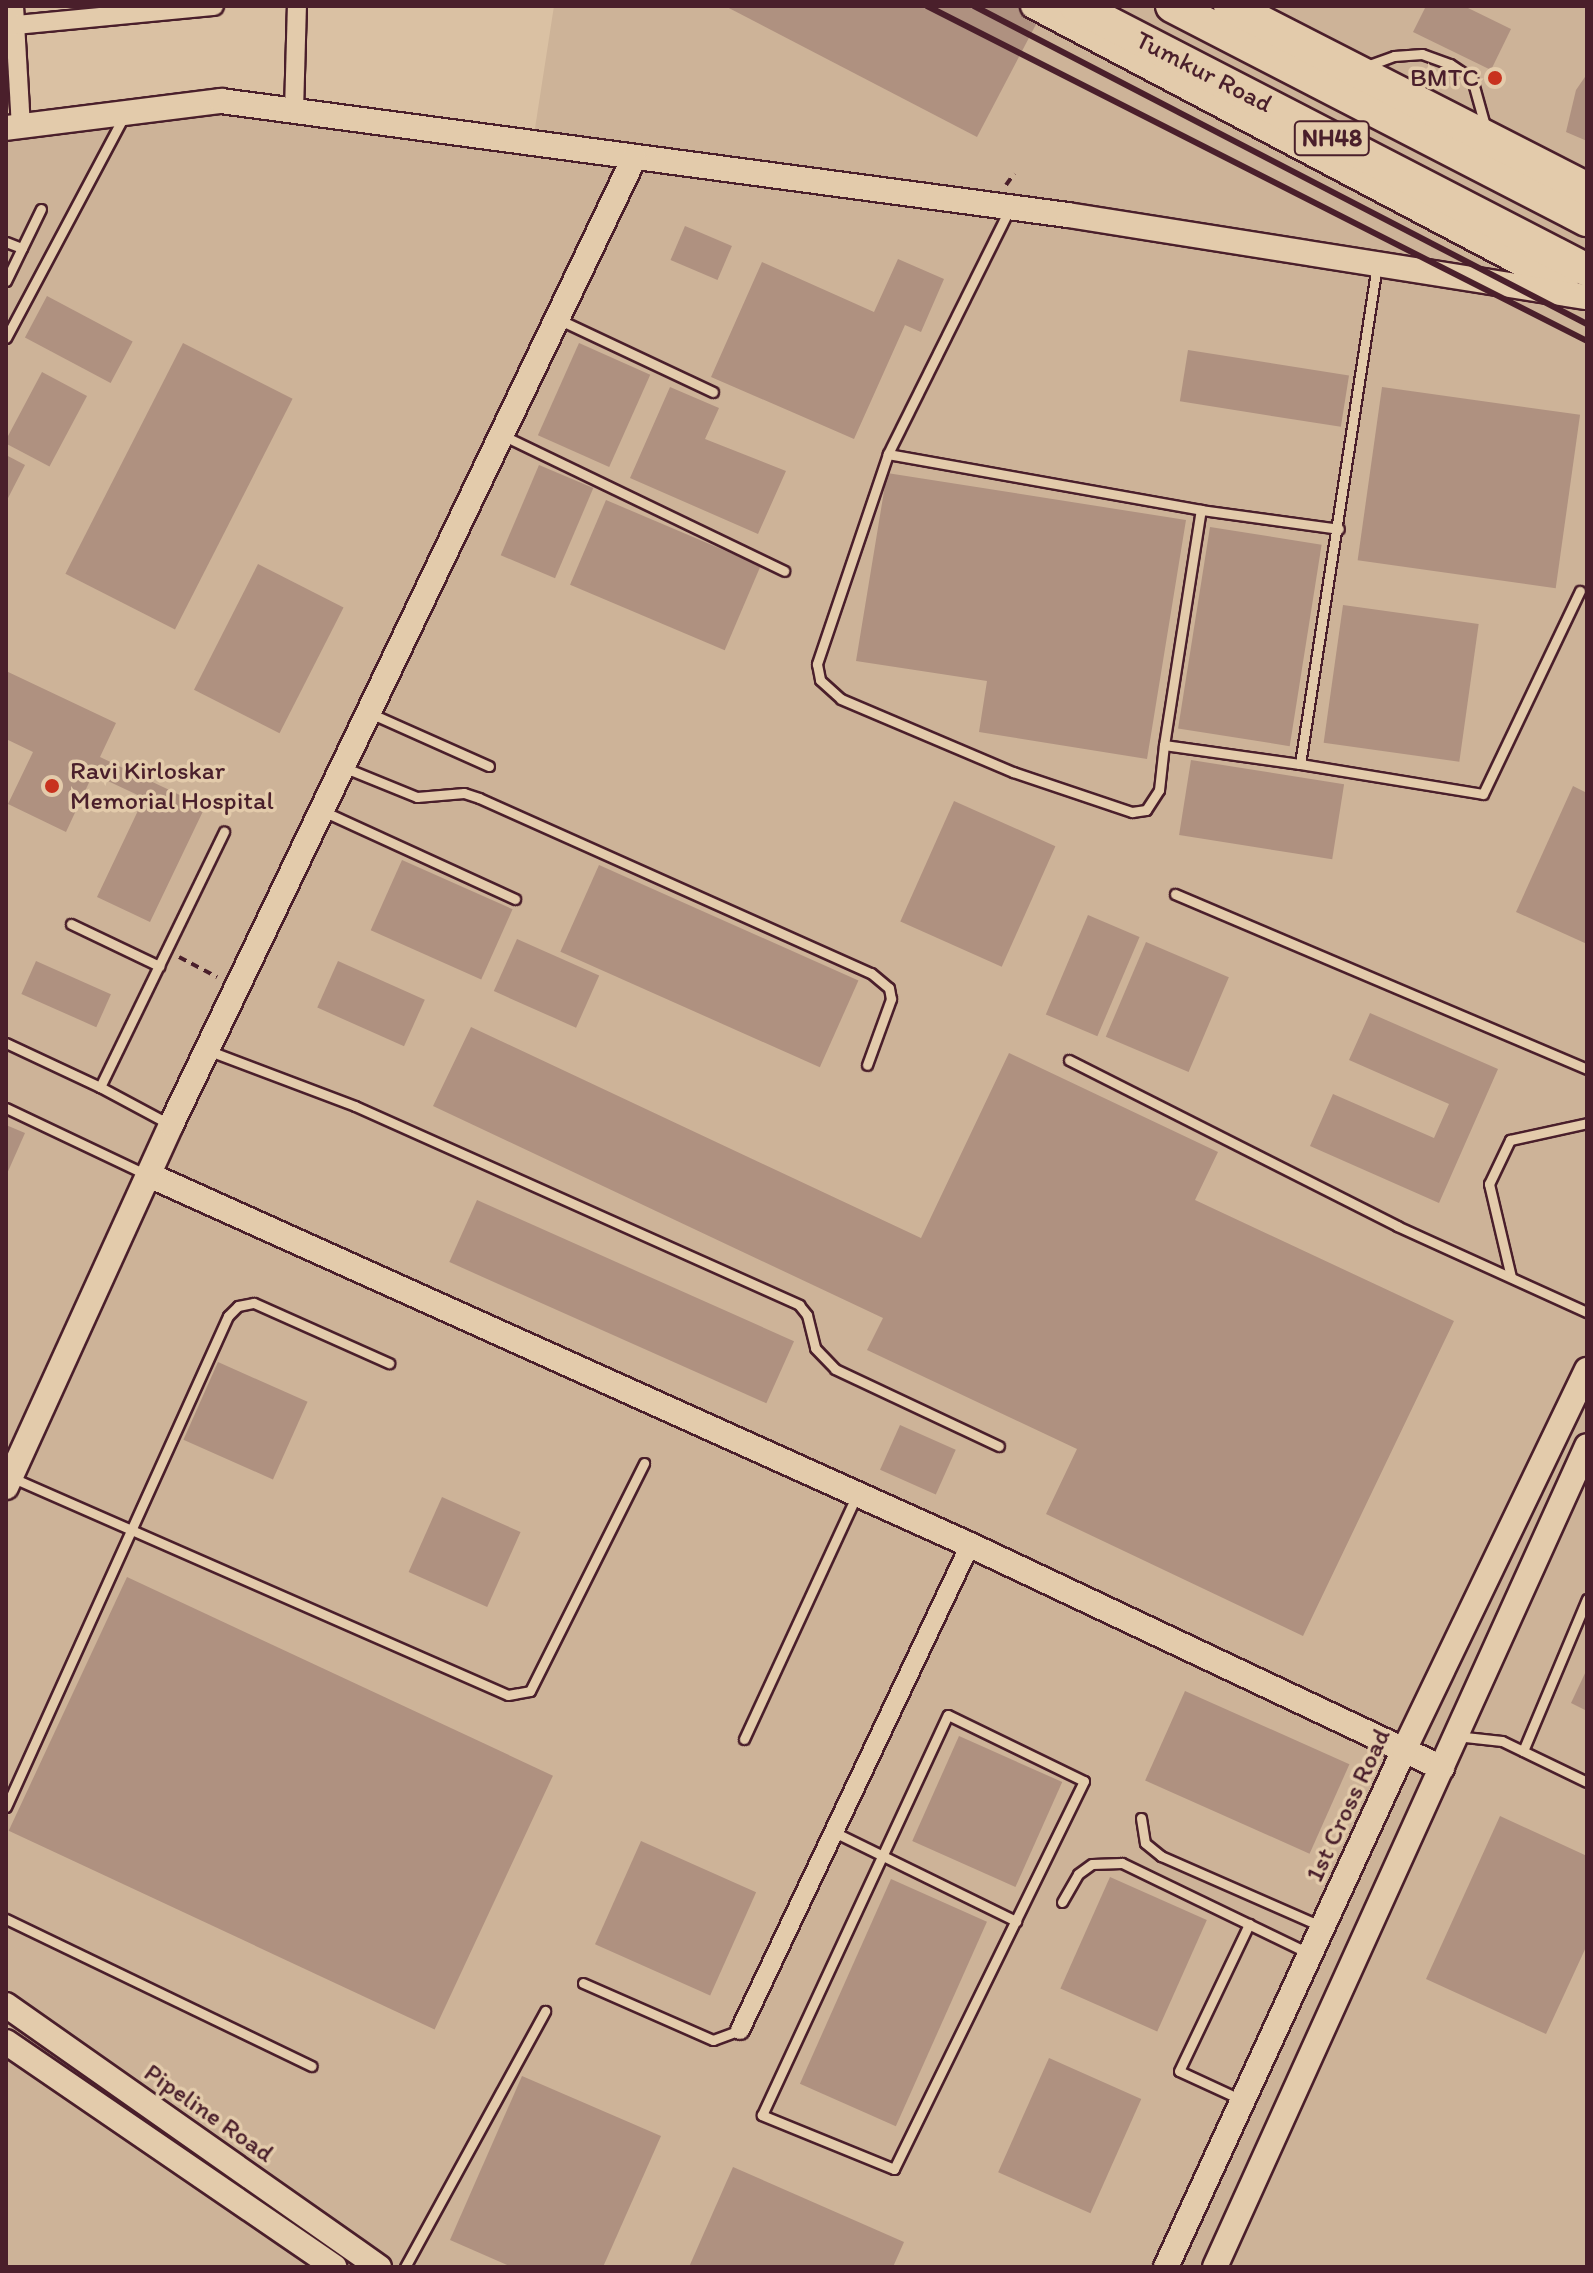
<!DOCTYPE html>
<style>
body{margin:0}
#map{position:relative;width:1593px;height:2273px;overflow:hidden;background:#dac1a3;font-family:Itim,sans-serif}
div>[style]{position:absolute}
[style*='--x']{left:calc(var(--x)*1px);top:calc(var(--y)*1px);width:calc(var(--w)*1px);rotate:calc(var(--a)*1deg)}
.built>*{inset:0;background:#cdb398}
.building>*{inset:0;background:#af9180;transform-origin:0 0}
.path>*{height:4px;margin-top:-2px;transform-origin:0;background:repeating-linear-gradient(90deg,#4a1f2b 0 8px,transparent 0 14px)}
.roads{filter:drop-shadow(2px 0 #4a1f2b) drop-shadow(-2px 0 #4a1f2b) drop-shadow(0 2px #4a1f2b) drop-shadow(0 -2px #4a1f2b)}
.lane>*{height:9px;margin:-4.5px;padding:0 4.5px;transform-origin:4.5px;border-radius:4.5px;background:#e3cbab}
.street>*{height:18px;margin:-9px;padding:0 9px;transform-origin:9px;border-radius:9px;background:#e3cbab}
.secondary>*{height:24px;margin:-12px;padding:0 12px;transform-origin:12px;border-radius:12px;background:#e3cbab}
.highway>*{height:32px;margin:-16px;padding:0 16px;transform-origin:16px;border-radius:16px;background:#e3cbab}
.rail>*{height:6px;margin:-3px;padding:0 3px;transform-origin:3px;border-radius:3px;background:#4a1f2b}
.dots>*{width:22px;height:22px;translate:-50% -50%;box-sizing:border-box;border:4px solid #e3cbab;border-radius:50%}
span{translate:-50% -50%;white-space:nowrap;text-align:center;line-height:1.15;-webkit-text-stroke:7px #e3cbab;paint-order:stroke}
.shield-label span{padding:2px 6px;background:#e3cbab;border:2px solid;border-radius:6px;-webkit-text-stroke-width:0}
.shield-label{font-size:24px;color:#4a1f2b;font-weight:700}
.street-label{font-size:26px;color:#4a1f2b}
.poi-label{font-size:26px;color:#4a1f2b}
.right{translate:-100% -50%;text-align:right}
.left{translate:0 -50%;text-align:left}
.frame{position:absolute;inset:0;border:8px solid #4a1f2b;pointer-events:none}
</style>
<div id="map">
<div class="built">
<i style="clip-path:polygon(554px 6px,1587px 6px,1587px 2267px,6px 2267px,6px 127px,203px 110px,531px 154px)"></i>
</div>
<div class="building">
<i style="clip-path:polygon(725px 6px,1035px 6px,1043px 11px,977px 137px)"></i>
<i style="clip-path:polygon(1426px 6px,1464px 6px,1511px 29px,1491px 70px,1413px 32px)"></i>
<i style="clip-path:polygon(1587px 74px,1587px 141px,1566px 132px,1576px 90px)"></i>
<i style="left:685px;top:226px;width:51px;height:37px;rotate:23deg"></i>
<i style="clip-path:polygon(898px 259px,944px 279px,921px 332px,905px 325px,854px 439px,711px 377px,762px 262px,874px 312px)"></i>
<i style="left:47px;top:296px;width:97px;height:47px;rotate:28deg"></i>
<i style="left:183px;top:343px;width:123px;height:259px;rotate:27deg"></i>
<i style="left:579px;top:343px;width:78px;height:101px;rotate:24deg"></i>
<i style="left:1188px;top:350px;width:163px;height:52px;rotate:9deg"></i>
<i style="left:42px;top:372px;width:51px;height:80px;rotate:28deg"></i>
<i style="clip-path:polygon(670px 387px,719px 408px,705px 439px,786px 471px,758px 534px,630px 478px)"></i>
<i style="left:1382px;top:387px;width:200px;height:175px;rotate:8deg"></i>
<i style="clip-path:polygon(6px 455px,25px 465px,6px 502px)"></i>
<i style="left:539px;top:465px;width:59px;height:98px;rotate:23deg"></i>
<i style="clip-path:polygon(887px 473px,1186px 520px,1147px 759px,979px 732px,987px 681px,856px 661px)"></i>
<i style="left:606px;top:500px;width:168px;height:92px;rotate:23deg"></i>
<i style="left:1210px;top:527px;width:113px;height:204px;rotate:9deg"></i>
<i style="left:258px;top:564px;width:96px;height:141px;rotate:27deg"></i>
<i style="left:1343px;top:605px;width:137px;height:139px;rotate:8deg"></i>
<i style="clip-path:polygon(6px 671px,116px 723px,100px 757px,205px 807px,150px 922px,97px 897px,144px 798px,93px 774px,66px 832px,8px 804px,33px 752px,6px 739px)"></i>
<i style="left:1191px;top:760px;width:155px;height:76px;rotate:9deg"></i>
<i style="clip-path:polygon(1573px 786px,1587px 793px,1587px 944px,1516px 912px)"></i>
<i style="left:954px;top:801px;width:111px;height:132px;rotate:24deg"></i>
<i style="left:402px;top:860px;width:121px;height:77px;rotate:24deg"></i>
<i style="left:599px;top:865px;width:284px;height:95px;rotate:24deg"></i>
<i style="left:1088px;top:915px;width:56px;height:108px;rotate:23deg"></i>
<i style="left:517px;top:939px;width:90px;height:57px;rotate:24deg"></i>
<i style="left:1146px;top:942px;width:90px;height:103px;rotate:23deg"></i>
<i style="left:36px;top:961px;width:82px;height:36px;rotate:24deg"></i>
<i style="left:338px;top:961px;width:95px;height:51px;rotate:24deg"></i>
<i style="clip-path:polygon(1370px 1013px,1498px 1069px,1439px 1203px,1310px 1146px,1333px 1094px,1434px 1138px,1449px 1104px,1349px 1060px)"></i>
<i style="clip-path:polygon(471px 1027px,921px 1238px,1009px 1053px,1218px 1152px,1195px 1200px,1454px 1321px,1303px 1636px,1046px 1514px,1077px 1449px,867px 1350px,883px 1318px,433px 1106px)"></i>
<i style="clip-path:polygon(6px 1125px,25px 1133px,6px 1176px)"></i>
<i style="left:477px;top:1200px;width:347px;height:68px;rotate:24deg"></i>
<i style="left:218px;top:1362px;width:98px;height:85px;rotate:24deg"></i>
<i style="left:900px;top:1425px;width:61px;height:49px;rotate:24deg"></i>
<i style="left:442px;top:1497px;width:86px;height:82px;rotate:24deg"></i>
<i style="left:127px;top:1577px;width:470px;height:280px;rotate:25deg"></i>
<i style="clip-path:polygon(1587px 1669px,1587px 1711px,1571px 1703px)"></i>
<i style="left:1185px;top:1691px;width:180px;height:98px;rotate:24deg"></i>
<i style="left:959px;top:1736px;width:113px;height:115px;rotate:24deg"></i>
<i style="clip-path:polygon(1500px 1816px,1587px 1856px,1587px 1945px,1546px 2034px,1426px 1979px)"></i>
<i style="left:641px;top:1841px;width:126px;height:113px;rotate:24deg"></i>
<i style="left:1110px;top:1877px;width:106px;height:122px;rotate:24deg"></i>
<i style="left:891px;top:1879px;width:105px;height:224px;rotate:24deg"></i>
<i style="left:1049px;top:2058px;width:101px;height:125px;rotate:24deg"></i>
<i style="clip-path:polygon(522px 2076px,661px 2136px,603px 2267px,512px 2267px,450px 2240px)"></i>
<i style="clip-path:polygon(733px 2167px,904px 2242px,893px 2267px,689px 2267px)"></i>
</div>
<div class="path">
<i style="--x:1006;--y:185;--w:14;--a:-54"></i>
<i style="--x:179;--y:957;--w:43;--a:27.8"></i>
</div>
<div class="roads">
<div class="lane">
<i style="--x:1372;--y:64;--w:23;--a:-20"></i>
<i style="--x:1394;--y:56;--w:28;--a:-4"></i>
<i style="--x:1422;--y:54;--w:30;--a:20"></i>
<i style="--x:1450;--y:64;--w:27;--a:34"></i>
<i style="--x:1472;--y:79;--w:45;--a:74.4"></i>
<i style="--x:1010;--y:208;--w:275;--a:116.4"></i>
<i style="--x:888;--y:454;--w:318;--a:10.1"></i>
<i style="--x:1201;--y:510;--w:139;--a:7.8"></i>
<i style="--x:6;--y:242;--w:17;--a:21"></i>
<i style="--x:1377;--y:265;--w:505;--a:98.77"></i>
<i style="--x:1300;--y:764;--w:185;--a:9.3"></i>
<i style="--x:1483;--y:794;--w:225;--a:-64.5"></i>
<i style="--x:6;--y:281;--w:80;--a:-64.1"></i>
<i style="--x:560;--y:320;--w:169;--a:25.2"></i>
<i style="--x:6;--y:338;--w:249;--a:-62"></i>
<i style="--x:504;--y:436;--w:311;--a:25.7"></i>
<i style="--x:888;--y:454;--w:222;--a:108.7"></i>
<i style="--x:817;--y:664;--w:16;--a:79"></i>
<i style="--x:820;--y:680;--w:28;--a:42"></i>
<i style="--x:841;--y:699;--w:187;--a:23"></i>
<i style="--x:1013;--y:772;--w:126;--a:18.6"></i>
<i style="--x:1132;--y:812;--w:14;--a:-8"></i>
<i style="--x:1146;--y:810;--w:24;--a:-57"></i>
<i style="--x:1159;--y:790;--w:45;--a:-83.7"></i>
<i style="--x:1164;--y:745;--w:137;--a:8"></i>
<i style="--x:372;--y:714;--w:128;--a:24"></i>
<i style="--x:1164;--y:745;--w:238;--a:-81.1"></i>
<i style="--x:343;--y:767;--w:80;--a:22.1"></i>
<i style="--x:417;--y:797;--w:47;--a:-4.9"></i>
<i style="--x:464;--y:793;--w:16;--a:18"></i>
<i style="--x:479;--y:798;--w:429;--a:24.1"></i>
<i style="--x:871;--y:973;--w:23;--a:40"></i>
<i style="--x:889;--y:988;--w:11;--a:80"></i>
<i style="--x:891;--y:999;--w:70;--a:110"></i>
<i style="--x:325;--y:812;--w:209;--a:24.6"></i>
<i style="--x:1175;--y:894;--w:448;--a:23"></i>
<i style="--x:71;--y:924;--w:98;--a:25.5"></i>
<i style="--x:6;--y:1043;--w:104;--a:25.1"></i>
<i style="--x:207;--y:1050;--w:158;--a:20.7"></i>
<i style="--x:355;--y:1106;--w:487;--a:24.1"></i>
<i style="--x:799;--y:1305;--w:13;--a:51"></i>
<i style="--x:807;--y:1315;--w:34;--a:76"></i>
<i style="--x:815;--y:1348;--w:29;--a:46"></i>
<i style="--x:835;--y:1369;--w:181;--a:25.2"></i>
<i style="--x:1069;--y:1060;--w:368;--a:26.8"></i>
<i style="--x:1397;--y:1226;--w:209;--a:24.4"></i>
<i style="--x:6;--y:1108;--w:154;--a:25.4"></i>
<i style="--x:171;--y:1125;--w:81;--a:-151.8"></i>
<i style="--x:100;--y:1087;--w:284;--a:-64.1"></i>
<i style="--x:1511;--y:1277;--w:96;--a:-103.3"></i>
<i style="--x:1489;--y:1184;--w:49;--a:-64.5"></i>
<i style="--x:1510;--y:1140;--w:79;--a:-12.4"></i>
<i style="--x:13;--y:1478;--w:540;--a:23.67"></i>
<i style="--x:508;--y:1695;--w:22;--a:-10"></i>
<i style="--x:530;--y:1691;--w:255;--a:-63.4"></i>
<i style="--x:948;--y:1715;--w:151;--a:25.9"></i>
<i style="--x:1084;--y:1781;--w:432;--a:116.1"></i>
<i style="--x:894;--y:2169;--w:143;--a:-157.8"></i>
<i style="--x:762;--y:2115;--w:441;--a:-65.1"></i>
<i style="--x:1456;--y:1736;--w:46;--a:6.2"></i>
<i style="--x:1502;--y:1741;--w:94;--a:25.8"></i>
<i style="--x:744;--y:1739;--w:270;--a:-65.2"></i>
<i style="--x:1523;--y:1751;--w:165;--a:-67.2"></i>
<i style="--x:6;--y:1807;--w:539;--a:-65.67"></i>
<i style="--x:228;--y:1316;--w:14;--a:-45"></i>
<i style="--x:238;--y:1306;--w:16;--a:-11"></i>
<i style="--x:254;--y:1303;--w:148;--a:24"></i>
<i style="--x:1141;--y:1818;--w:25;--a:81"></i>
<i style="--x:1145;--y:1843;--w:21;--a:39"></i>
<i style="--x:1161;--y:1856;--w:177;--a:23.7"></i>
<i style="--x:834;--y:1832;--w:203;--a:26.1"></i>
<i style="--x:1062;--y:1902;--w:32;--a:-60"></i>
<i style="--x:1078;--y:1874;--w:17;--a:-36"></i>
<i style="--x:1092;--y:1864;--w:30;--a:-2"></i>
<i style="--x:1122;--y:1863;--w:209;--a:25.8"></i>
<i style="--x:6;--y:1919;--w:339;--a:25.7"></i>
<i style="--x:583;--y:1983;--w:142;--a:23.7"></i>
<i style="--x:713;--y:2040;--w:29;--a:-20"></i>
<i style="--x:1242;--y:2100;--w:69;--a:-155.3"></i>
<i style="--x:1179;--y:2071;--w:163;--a:-64.5"></i>
<i style="--x:405;--y:2267;--w:292;--a:-61.3"></i>
</div>
<div class="street">
<i style="--x:14;--y:6;--w:120;--a:86.7"></i>
<i style="--x:6;--y:26;--w:209;--a:-5.5"></i>
<i style="--x:294;--y:111;--w:105;--a:-88.4"></i>
<i style="--x:740;--y:2030;--w:537;--a:-64.63"></i>
</div>
<div class="secondary">
<i style="--x:1033;--y:6;--w:604;--a:27.84"></i>
<i style="--x:6;--y:128;--w:217;--a:-7.2"></i>
<i style="--x:221;--y:101;--w:855;--a:7.67"></i>
<i style="--x:1068;--y:215;--w:523;--a:9.01"></i>
<i style="--x:149;--y:1175;--w:901;--a:24.26"></i>
<i style="--x:970;--y:1545;--w:522;--a:25.29"></i>
<i style="--x:6;--y:1487;--w:398;--a:-65.5"></i>
<i style="--x:171;--y:1125;--w:1072;--a:-64.41"></i>
<i style="--x:6;--y:2005;--w:456;--a:35.1"></i>
<i style="--x:6;--y:2042;--w:398;--a:34.4"></i>
<i style="--x:1166;--y:2267;--w:569;--a:-65.28"></i>
<i style="--x:1404;--y:1750;--w:422;--a:-64.3"></i>
<i style="--x:1215;--y:2267;--w:901;--a:-65.62"></i>
</div>
<div class="highway">
<i style="--x:1076;--y:6;--w:575;--a:27.32"></i>
<i style="--x:1172;--y:6;--w:467;--a:27.3"></i>
<i style="--x:1230;--y:6;--w:401;--a:27.1"></i>
</div>
</div>
<div class="rail">
<i style="--x:927;--y:6;--w:740;--a:26.91"></i>
<i style="--x:974;--y:6;--w:691;--a:27.42"></i>
</div>
<div class="dots">
<i style="left:1495px;top:78px;background:#c8321e"></i>
<i style="left:52px;top:786px;background:#c8321e"></i>
</div>
<div class="shield-label">
<span style="left:1332px;top:138px">NH48</span>
</div>
<div class="street-label">
<span style="left:1204px;top:72px;rotate:27deg">Tumkur Road</span>
<span style="left:1348px;top:1805px;rotate:-65deg">1st Cross Road</span>
<span style="left:209px;top:2113px;rotate:35deg">Pipeline Road</span>
</div>
<div class="poi-label">
<span class="right" style="left:1479px;top:78px">BMTC</span>
<span class="left" style="left:70px;top:786px">Ravi Kirloskar<br>Memorial Hospital</span>
</div>
<div class="frame"></div>
</div>
